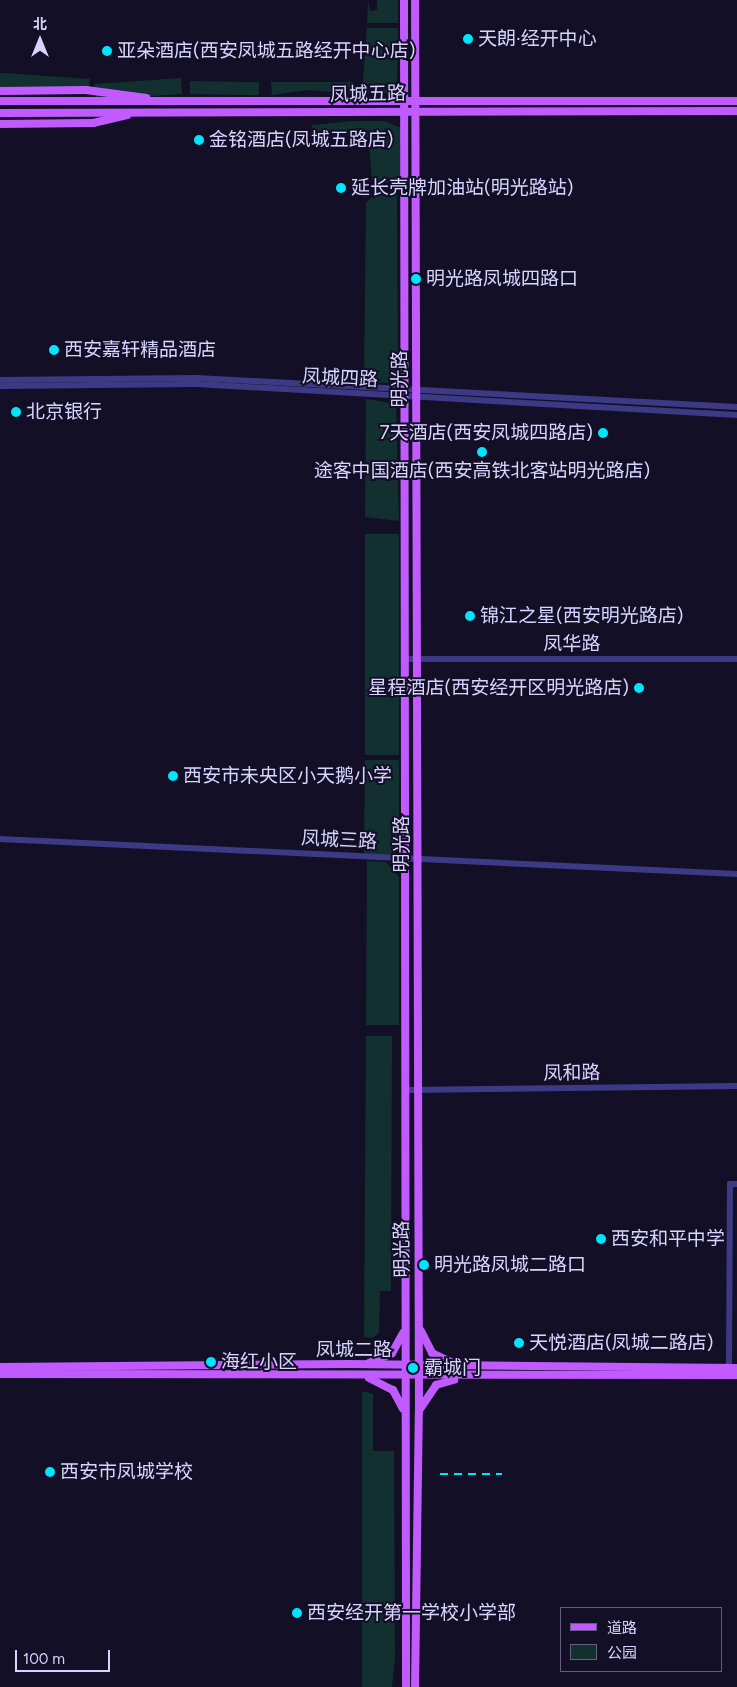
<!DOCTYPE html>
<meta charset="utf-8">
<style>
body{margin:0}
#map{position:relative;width:737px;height:1687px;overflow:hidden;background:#130f26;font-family:Figtree,"Noto Sans SC",sans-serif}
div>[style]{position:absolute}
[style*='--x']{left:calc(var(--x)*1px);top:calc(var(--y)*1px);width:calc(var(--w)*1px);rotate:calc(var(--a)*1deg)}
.green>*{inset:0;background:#12302f;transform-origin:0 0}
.minor>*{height:6px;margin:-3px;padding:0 3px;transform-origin:3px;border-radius:3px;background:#3d3a85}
.major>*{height:8px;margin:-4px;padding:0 4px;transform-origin:4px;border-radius:4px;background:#c25bff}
.rail>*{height:2px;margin-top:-1px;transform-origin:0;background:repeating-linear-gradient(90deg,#00e5ff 0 8px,transparent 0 14px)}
.dots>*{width:14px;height:14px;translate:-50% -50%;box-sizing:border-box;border:2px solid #130f26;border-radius:50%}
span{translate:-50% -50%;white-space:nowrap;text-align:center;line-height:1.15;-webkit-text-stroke:4px #130f26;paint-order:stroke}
.poi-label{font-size:19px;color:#d9d4ff}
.left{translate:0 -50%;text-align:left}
.right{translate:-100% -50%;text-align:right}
.street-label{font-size:19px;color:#d9d4ff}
.legend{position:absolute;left:560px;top:1607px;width:162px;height:65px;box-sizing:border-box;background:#130f26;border:1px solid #625e7d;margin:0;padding:6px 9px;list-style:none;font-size:15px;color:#d9d4ff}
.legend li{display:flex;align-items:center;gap:10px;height:25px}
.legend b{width:25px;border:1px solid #625e7d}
.north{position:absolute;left:15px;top:15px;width:50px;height:50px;-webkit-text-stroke:4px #130f26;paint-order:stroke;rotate:0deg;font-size:14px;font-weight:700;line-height:20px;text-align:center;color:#d9d4ff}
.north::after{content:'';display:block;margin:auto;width:18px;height:22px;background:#d9d4ff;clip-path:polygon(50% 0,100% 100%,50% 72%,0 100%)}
.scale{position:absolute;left:15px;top:1650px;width:95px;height:22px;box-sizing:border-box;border:2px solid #d9d4ff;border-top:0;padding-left:6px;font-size:15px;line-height:18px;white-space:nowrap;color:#d9d4ff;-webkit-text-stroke:4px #130f26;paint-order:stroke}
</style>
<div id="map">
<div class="green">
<i style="clip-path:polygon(368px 0,370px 11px,377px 10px,377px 0,398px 0,398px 23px,367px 23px)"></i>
<i style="clip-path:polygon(367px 28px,398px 28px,397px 85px,391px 93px,362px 94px)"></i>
<i style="left:181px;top:78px;width:16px;height:87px;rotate:86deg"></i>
<i style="left:90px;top:79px;width:15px;height:90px;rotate:94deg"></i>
<i style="left:190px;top:81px;width:69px;height:13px;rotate:1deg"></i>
<i style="clip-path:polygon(271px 82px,354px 82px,354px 94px,308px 90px,272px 95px)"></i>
<i style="clip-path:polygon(354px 121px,385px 121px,401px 128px,401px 185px,372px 180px,368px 137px,312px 133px,312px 125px)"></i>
<i style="clip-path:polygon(397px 194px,398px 375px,388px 383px,364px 382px,366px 203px,374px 195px)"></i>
<i style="clip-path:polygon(366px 399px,396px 404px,399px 521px,365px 517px)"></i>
<i style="left:399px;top:534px;width:221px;height:34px;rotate:90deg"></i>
<i style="clip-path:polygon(365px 760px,399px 760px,399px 848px,392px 855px,364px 854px)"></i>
<i style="clip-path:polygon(367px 861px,386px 862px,399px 877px,399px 1025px,366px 1025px)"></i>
<i style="clip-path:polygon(366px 1036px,392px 1036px,391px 1291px,380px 1291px,379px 1332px,373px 1338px,364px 1337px)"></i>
<i style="clip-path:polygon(362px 1391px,373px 1394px,373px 1451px,394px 1451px,395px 1658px,392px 1687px,362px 1687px)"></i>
</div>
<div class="minor">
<i style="--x:0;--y:380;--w:196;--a:-0.6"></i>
<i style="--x:196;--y:378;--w:542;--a:3.07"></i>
<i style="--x:0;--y:386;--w:196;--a:-0.6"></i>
<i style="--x:196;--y:384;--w:542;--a:3.28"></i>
<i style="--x:407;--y:659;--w:330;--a:0"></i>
<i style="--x:0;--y:839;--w:738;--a:2.72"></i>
<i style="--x:407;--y:1090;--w:330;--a:-0.7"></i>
<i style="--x:729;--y:1368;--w:184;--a:-89.7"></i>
<i style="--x:730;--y:1184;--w:7;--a:0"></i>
</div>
<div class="major">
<i style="--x:404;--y:0;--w:1687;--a:89.93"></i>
<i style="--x:0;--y:91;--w:86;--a:-0.7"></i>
<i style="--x:86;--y:90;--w:61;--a:7.6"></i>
<i style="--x:0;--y:101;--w:737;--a:0"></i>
<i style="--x:0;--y:113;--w:737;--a:-0.16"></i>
<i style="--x:0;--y:124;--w:93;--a:-0.6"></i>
<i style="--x:93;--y:123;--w:35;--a:-13"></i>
<i style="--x:421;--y:1331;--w:25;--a:63"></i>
<i style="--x:432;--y:1353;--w:25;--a:26"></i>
<i style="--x:369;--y:1363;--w:25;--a:-23"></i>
<i style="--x:392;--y:1353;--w:23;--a:-61"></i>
<i style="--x:0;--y:1367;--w:348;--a:-0.5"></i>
<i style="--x:348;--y:1364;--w:389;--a:0.6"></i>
<i style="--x:0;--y:1374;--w:737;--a:0.08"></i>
<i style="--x:369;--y:1378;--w:27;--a:27"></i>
<i style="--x:393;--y:1390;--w:21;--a:62"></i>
<i style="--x:420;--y:1409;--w:29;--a:-56"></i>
<i style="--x:436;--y:1385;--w:19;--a:-16"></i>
<i style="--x:415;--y:1687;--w:276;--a:-89.2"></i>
<i style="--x:419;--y:1411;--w:1411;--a:-90.16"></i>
</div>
<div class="rail">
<i style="--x:440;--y:1474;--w:62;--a:0"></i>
</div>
<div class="dots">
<i style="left:468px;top:39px;background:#00e5ff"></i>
<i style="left:107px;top:51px;background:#00e5ff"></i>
<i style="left:199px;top:140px;background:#00e5ff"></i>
<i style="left:341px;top:188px;background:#00e5ff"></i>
<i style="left:416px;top:279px;background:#00e5ff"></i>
<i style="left:54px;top:350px;background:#00e5ff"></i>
<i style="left:16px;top:412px;background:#00e5ff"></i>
<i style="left:603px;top:433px;background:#00e5ff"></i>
<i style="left:482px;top:452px;background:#00e5ff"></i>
<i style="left:470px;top:616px;background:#00e5ff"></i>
<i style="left:639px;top:688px;background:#00e5ff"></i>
<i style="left:173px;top:776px;background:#00e5ff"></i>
<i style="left:601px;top:1239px;background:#00e5ff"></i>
<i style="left:424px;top:1265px;background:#00e5ff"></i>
<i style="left:519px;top:1343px;background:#00e5ff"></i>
<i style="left:211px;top:1362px;background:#00e5ff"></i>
<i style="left:413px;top:1368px;background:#00e5ff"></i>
<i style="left:50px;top:1472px;background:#00e5ff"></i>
<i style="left:297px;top:1613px;background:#00e5ff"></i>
</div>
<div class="poi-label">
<span class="left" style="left:478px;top:39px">天朗·经开中心</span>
<span class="left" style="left:117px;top:51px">亚朵酒店(西安凤城五路经开中心店)</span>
<span class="left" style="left:209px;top:140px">金铭酒店(凤城五路店)</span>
<span class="left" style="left:351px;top:188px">延长壳牌加油站(明光路站)</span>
<span class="left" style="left:426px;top:279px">明光路凤城四路口</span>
<span class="left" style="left:64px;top:350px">西安嘉轩精品酒店</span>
<span class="left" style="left:26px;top:412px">北京银行</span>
<span class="right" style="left:593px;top:433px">7天酒店(西安凤城四路店)</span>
<span style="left:482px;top:471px">途客中国酒店(西安高铁北客站明光路店)</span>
<span class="left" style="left:480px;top:616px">锦江之星(西安明光路店)</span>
<span class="right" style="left:629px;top:688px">星程酒店(西安经开区明光路店)</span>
<span class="left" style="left:183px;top:776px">西安市未央区小天鹅小学</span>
<span class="left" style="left:611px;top:1239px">西安和平中学</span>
<span class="left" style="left:434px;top:1265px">明光路凤城二路口</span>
<span class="left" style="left:529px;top:1343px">天悦酒店(凤城二路店)</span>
<span class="left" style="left:221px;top:1362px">海红小区</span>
<span class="left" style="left:424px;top:1368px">霸城门</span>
<span class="left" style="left:60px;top:1472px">西安市凤城学校</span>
<span class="left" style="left:307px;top:1613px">西安经开第一学校小学部</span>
</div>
<div class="street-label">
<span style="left:368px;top:94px;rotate:-1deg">凤城五路</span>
<span style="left:340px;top:378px;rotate:3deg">凤城四路</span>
<span style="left:400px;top:379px;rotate:-90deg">明光路</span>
<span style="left:572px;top:644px">凤华路</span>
<span style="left:339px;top:840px;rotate:3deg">凤城三路</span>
<span style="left:402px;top:844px;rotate:-90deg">明光路</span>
<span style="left:572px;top:1073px;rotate:-1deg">凤和路</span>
<span style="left:402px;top:1249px;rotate:-91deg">明光路</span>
<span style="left:354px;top:1350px">凤城二路</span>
</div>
<ul class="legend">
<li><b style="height:6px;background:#c25bff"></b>道路</li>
<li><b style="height:14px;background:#12302f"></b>公园</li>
</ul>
<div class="north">北</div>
<div class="scale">100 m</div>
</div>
